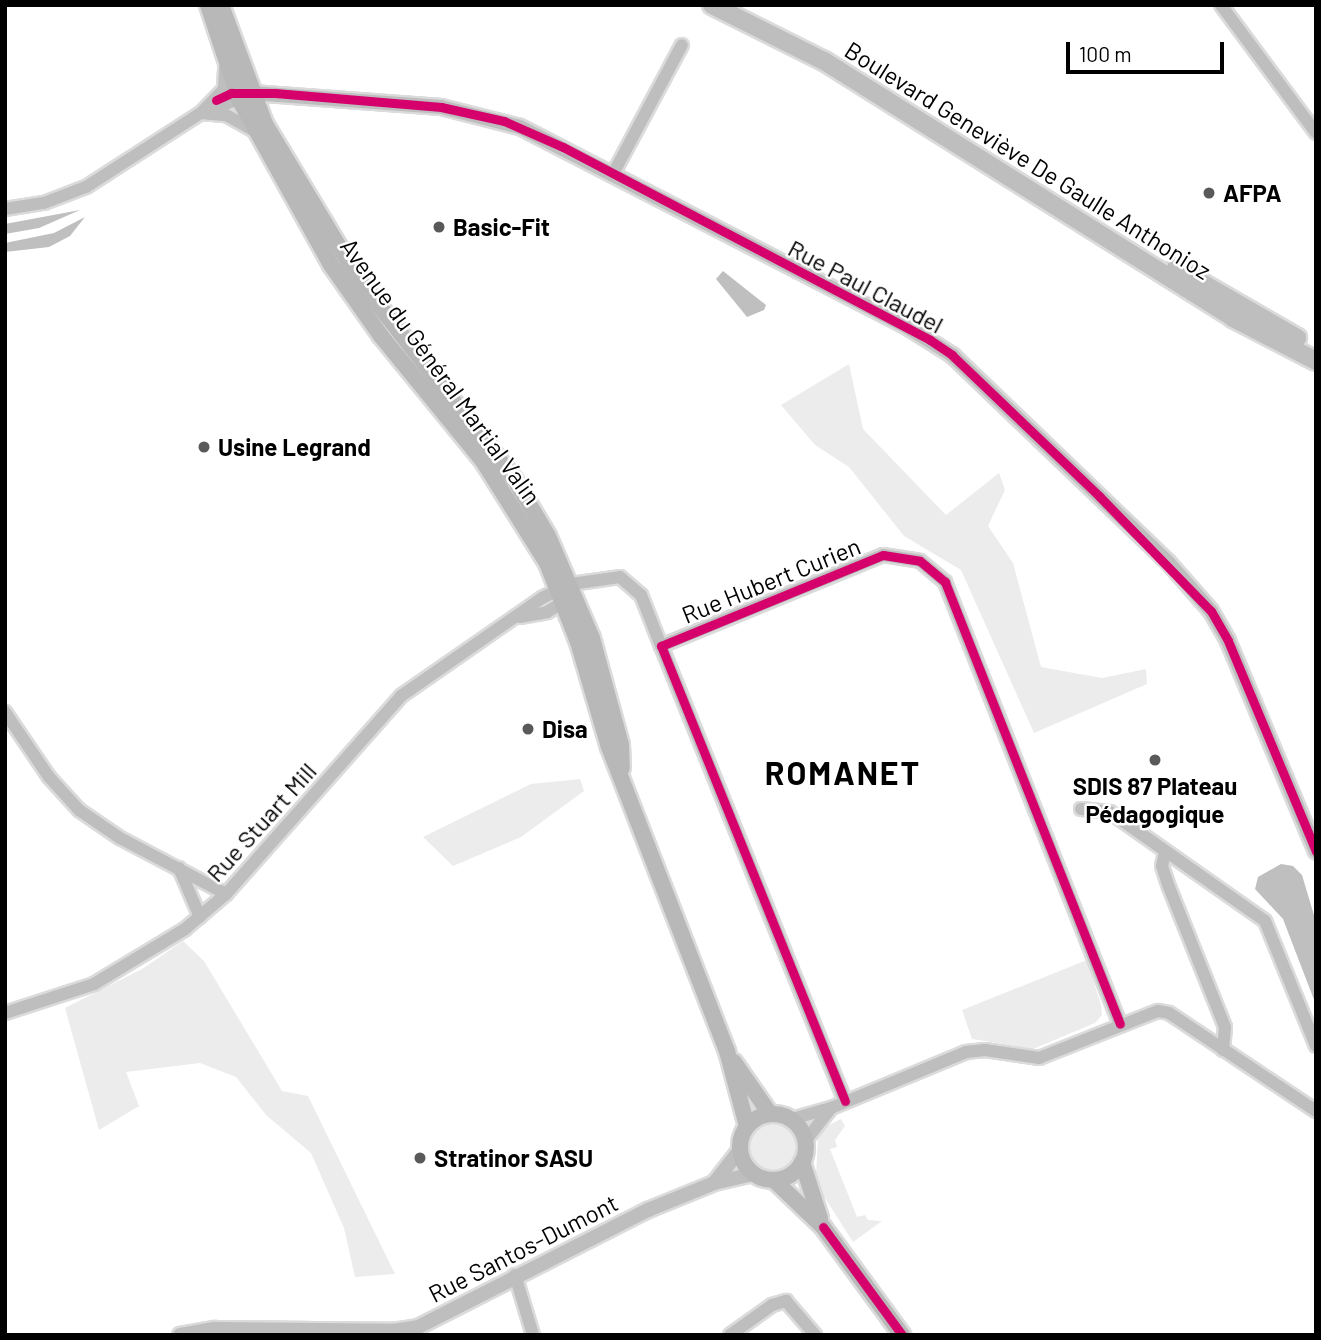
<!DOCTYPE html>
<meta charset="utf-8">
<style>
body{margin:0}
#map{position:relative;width:1321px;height:1340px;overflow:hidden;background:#fff;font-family:Barlow,sans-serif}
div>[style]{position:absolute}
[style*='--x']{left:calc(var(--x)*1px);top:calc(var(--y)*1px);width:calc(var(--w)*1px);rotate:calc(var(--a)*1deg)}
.green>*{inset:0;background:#ececec}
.round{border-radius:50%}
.water>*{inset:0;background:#bfbfbf}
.roads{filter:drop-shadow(2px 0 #dbdbdb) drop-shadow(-2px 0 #dbdbdb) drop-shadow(0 2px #dbdbdb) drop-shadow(0 -2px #dbdbdb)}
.minor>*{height:12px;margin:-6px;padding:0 6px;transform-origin:6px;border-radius:6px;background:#bebebe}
.tertiary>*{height:14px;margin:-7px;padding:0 7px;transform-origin:7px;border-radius:7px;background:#bebebe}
.secondary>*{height:16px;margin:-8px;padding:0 8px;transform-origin:8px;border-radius:8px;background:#b8b8b8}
.secondary>.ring{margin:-8px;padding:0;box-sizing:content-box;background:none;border:16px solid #b8b8b8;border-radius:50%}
.primary>*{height:18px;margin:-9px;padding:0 9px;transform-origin:9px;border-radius:9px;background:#bebebe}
.cycleway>*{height:9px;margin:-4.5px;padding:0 4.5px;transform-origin:4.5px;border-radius:4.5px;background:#d6006c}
.dots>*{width:19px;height:19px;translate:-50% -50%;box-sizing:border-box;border:4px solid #fff;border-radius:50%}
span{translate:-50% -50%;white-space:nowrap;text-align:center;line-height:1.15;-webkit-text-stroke:5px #fff;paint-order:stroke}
.street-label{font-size:24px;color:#000}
.poi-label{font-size:24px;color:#000;font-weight:700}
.left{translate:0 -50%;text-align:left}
.district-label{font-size:32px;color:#000;font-weight:700;letter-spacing:2px}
.frame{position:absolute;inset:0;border:7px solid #000;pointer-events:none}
.scale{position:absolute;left:1066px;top:42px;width:158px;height:32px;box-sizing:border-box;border:4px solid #000;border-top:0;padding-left:9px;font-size:21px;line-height:24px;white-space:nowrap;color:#000;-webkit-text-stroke:5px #fff;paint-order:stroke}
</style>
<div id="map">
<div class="green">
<i style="clip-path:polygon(849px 364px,863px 429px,946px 515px,999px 473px,1005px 490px,988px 526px,1013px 563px,1041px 667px,1102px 678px,1146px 669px,1147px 684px,1034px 733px,961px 570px,904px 536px,849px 467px,815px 445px,781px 405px)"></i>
<i style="clip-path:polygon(580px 779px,584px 791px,521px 837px,453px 866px,423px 837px,531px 784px)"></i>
<i style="clip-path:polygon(183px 941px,204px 961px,282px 1091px,308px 1096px,395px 1274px,355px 1277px,344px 1228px,311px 1153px,266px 1115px,236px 1077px,200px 1063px,126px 1072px,139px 1106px,99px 1130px,65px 1008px,142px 969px)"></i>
<i style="clip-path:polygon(1087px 960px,1101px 1005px,1102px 1015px,1095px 1023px,1033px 1049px,972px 1039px,962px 1010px)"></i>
<i style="clip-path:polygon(841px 1119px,845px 1126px,835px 1140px,837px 1147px,830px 1149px,857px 1217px,865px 1215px,868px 1220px,882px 1221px,853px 1242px,823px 1195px,816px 1175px,818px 1138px,823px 1128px)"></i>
<i class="round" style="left:750px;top:1124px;width:48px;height:48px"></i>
</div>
<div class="water">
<i style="clip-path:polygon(80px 210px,39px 228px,5px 234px,5px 224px)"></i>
<i style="clip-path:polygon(85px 217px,70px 236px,49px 247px,5px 252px,5px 243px,54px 233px)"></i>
<i style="clip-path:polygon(723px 271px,766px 305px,764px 310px,747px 317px,716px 279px)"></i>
<i style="clip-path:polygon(1281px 864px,1293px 866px,1302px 875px,1316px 922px,1316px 1005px,1283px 919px,1255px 889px,1258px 877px)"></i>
</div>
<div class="roads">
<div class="minor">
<i style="--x:1221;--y:5;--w:159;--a:53.4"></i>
<i style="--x:208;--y:111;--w:41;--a:-21.5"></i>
<i style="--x:201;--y:113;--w:25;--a:5"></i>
<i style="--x:226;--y:115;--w:33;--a:29"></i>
<i style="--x:613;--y:174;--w:146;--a:-61.9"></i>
<i style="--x:5;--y:209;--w:39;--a:-9"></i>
<i style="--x:44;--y:203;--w:45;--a:-20.9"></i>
<i style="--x:86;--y:187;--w:137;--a:-32.8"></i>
<i style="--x:201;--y:113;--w:33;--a:-46"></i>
<i style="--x:224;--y:89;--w:21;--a:-87"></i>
<i style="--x:520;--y:617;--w:27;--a:-10"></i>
<i style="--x:547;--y:612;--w:27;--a:-31"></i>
<i style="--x:5;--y:712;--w:78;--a:55.9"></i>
<i style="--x:49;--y:777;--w:45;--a:47.7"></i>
<i style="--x:79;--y:810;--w:50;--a:34.3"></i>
<i style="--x:120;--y:838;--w:120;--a:27.8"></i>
<i style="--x:1081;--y:809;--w:29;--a:6"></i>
<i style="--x:1110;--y:812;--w:189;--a:35.1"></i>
<i style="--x:1265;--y:921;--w:135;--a:67.8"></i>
<i style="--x:1165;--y:852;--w:14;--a:102"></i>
<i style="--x:1162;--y:866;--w:22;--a:72"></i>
<i style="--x:1169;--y:887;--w:151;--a:68.2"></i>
<i style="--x:1225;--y:1027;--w:23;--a:95"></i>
<i style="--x:179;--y:868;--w:53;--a:66.8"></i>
<i style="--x:5;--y:1013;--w:94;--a:-18"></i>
<i style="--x:94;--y:984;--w:106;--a:-31.1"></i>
<i style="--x:185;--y:929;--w:54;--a:-40.5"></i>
<i style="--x:226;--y:894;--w:264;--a:-48.5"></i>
<i style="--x:401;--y:696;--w:172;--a:-34.8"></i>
<i style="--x:542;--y:598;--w:32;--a:-26"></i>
<i style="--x:571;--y:584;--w:49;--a:-8.1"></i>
<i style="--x:620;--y:577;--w:28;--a:41"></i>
<i style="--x:641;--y:595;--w:55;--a:68.6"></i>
<i style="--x:845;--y:1101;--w:491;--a:-112"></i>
<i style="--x:661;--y:646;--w:240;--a:-22.3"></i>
<i style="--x:883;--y:555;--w:37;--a:9"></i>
<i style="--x:920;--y:561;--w:33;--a:40"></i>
<i style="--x:945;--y:582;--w:475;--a:68.4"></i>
<i style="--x:792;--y:1119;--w:41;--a:-15.8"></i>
<i style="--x:831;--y:1108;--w:146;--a:-22.5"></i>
<i style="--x:966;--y:1052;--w:19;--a:-6"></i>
<i style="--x:985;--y:1050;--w:55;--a:8.4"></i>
<i style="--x:1039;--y:1058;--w:128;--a:-21.6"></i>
<i style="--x:1158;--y:1011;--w:11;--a:10"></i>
<i style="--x:1169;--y:1013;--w:177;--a:33.7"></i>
<i style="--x:806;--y:1140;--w:41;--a:-52"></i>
<i style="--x:515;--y:1275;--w:63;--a:73.3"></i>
<i style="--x:730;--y:1335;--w:52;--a:-35.5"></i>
<i style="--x:772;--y:1305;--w:15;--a:-16"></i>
<i style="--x:786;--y:1301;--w:45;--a:49.5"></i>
</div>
<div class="tertiary">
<i style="--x:252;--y:93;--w:190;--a:4.2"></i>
<i style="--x:441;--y:107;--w:81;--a:14.2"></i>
<i style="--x:520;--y:127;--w:438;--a:27.3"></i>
<i style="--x:909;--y:328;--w:51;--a:32.1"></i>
<i style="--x:952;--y:355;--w:299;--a:43.8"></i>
<i style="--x:1168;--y:562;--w:65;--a:48.7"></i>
<i style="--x:1211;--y:611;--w:34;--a:60"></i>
<i style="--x:1228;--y:641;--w:228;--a:67.3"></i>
<i style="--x:715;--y:1182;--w:41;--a:-52"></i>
<i style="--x:180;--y:1335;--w:36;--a:-10"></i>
<i style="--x:215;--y:1329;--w:178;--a:0.6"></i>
<i style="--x:393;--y:1331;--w:25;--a:-9"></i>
<i style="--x:418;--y:1327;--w:258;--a:-27"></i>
<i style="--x:648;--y:1210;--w:71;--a:-22.2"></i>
<i style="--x:714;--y:1183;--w:40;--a:-13"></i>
</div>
<div class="secondary">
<i style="--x:208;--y:5;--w:99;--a:71.7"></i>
<i style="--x:239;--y:99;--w:190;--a:61"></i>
<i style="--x:331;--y:265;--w:87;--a:54.8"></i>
<i style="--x:381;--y:336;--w:161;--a:50.8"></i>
<i style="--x:483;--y:461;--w:120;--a:57.9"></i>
<i style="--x:547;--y:563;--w:85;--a:68.6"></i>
<i style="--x:578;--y:642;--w:109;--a:73.6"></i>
<i style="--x:609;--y:747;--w:326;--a:68.8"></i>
<i style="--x:727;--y:1051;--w:78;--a:75.1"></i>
<i style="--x:221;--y:5;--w:127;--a:69.7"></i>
<i style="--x:265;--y:124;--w:182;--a:58.9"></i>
<i style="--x:359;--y:280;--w:252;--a:52.1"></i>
<i style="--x:514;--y:479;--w:66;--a:59.2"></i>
<i style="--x:548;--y:536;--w:111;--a:66.7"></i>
<i style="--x:592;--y:638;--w:111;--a:74.8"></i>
<i style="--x:621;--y:745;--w:23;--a:88"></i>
<i style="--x:734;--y:1062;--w:63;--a:55.3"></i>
<i class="ring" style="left:740px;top:1114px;width:50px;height:50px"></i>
<i style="--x:802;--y:1162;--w:59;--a:72.2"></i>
<i style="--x:774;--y:1180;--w:68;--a:43.8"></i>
<i style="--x:823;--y:1227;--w:134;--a:53.8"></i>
</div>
<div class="primary">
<i style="--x:712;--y:5;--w:125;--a:26.6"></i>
<i style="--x:824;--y:61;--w:483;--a:32.1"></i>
<i style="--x:1233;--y:318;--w:93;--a:27.4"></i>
<i style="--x:1176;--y:268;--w:140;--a:30"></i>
</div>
</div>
<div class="cycleway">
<i style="--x:216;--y:100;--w:17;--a:-25"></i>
<i style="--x:231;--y:93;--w:44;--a:0"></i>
<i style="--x:275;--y:93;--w:167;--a:4.8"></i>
<i style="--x:441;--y:107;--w:65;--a:12.5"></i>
<i style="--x:504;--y:121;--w:64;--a:23.8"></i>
<i style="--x:563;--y:147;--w:415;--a:27.7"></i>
<i style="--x:930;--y:340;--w:27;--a:34"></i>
<i style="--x:952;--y:355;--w:204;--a:43.8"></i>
<i style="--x:1099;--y:496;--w:161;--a:45.8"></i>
<i style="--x:1211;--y:611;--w:34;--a:60"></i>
<i style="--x:1228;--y:641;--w:228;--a:67.3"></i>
<i style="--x:845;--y:1101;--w:491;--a:-112"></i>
<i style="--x:661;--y:646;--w:240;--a:-22.3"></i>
<i style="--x:883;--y:555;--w:37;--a:9"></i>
<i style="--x:920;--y:561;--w:33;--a:40"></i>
<i style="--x:945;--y:582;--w:475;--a:68.4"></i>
<i style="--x:823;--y:1227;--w:134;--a:53.8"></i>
</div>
<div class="dots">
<i style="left:1209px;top:193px;background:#595959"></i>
<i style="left:439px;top:227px;background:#595959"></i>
<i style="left:204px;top:447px;background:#595959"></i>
<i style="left:528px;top:729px;background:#595959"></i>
<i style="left:1155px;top:760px;background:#595959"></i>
<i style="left:420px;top:1158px;background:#595959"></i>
</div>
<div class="street-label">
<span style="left:1028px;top:160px;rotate:32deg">Boulevard Geneviève De Gaulle Anthonioz</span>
<span style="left:866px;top:286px;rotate:28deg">Rue Paul Claudel</span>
<span style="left:441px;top:371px;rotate:54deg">Avenue du Général Martial Valin</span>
<span style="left:771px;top:580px;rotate:-22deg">Rue Hubert Curien</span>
<span style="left:261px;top:822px;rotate:-48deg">Rue Stuart Mill</span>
<span style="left:523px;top:1248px;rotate:-27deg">Rue Santos-Dumont</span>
</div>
<div class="poi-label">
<span class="left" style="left:1223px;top:193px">AFPA</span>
<span class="left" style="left:453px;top:227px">Basic-Fit</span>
<span class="left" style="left:218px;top:447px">Usine Legrand</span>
<span class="left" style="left:542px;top:729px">Disa</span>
<span style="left:1155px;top:800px">SDIS 87 Plateau<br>Pédagogique</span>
<span class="left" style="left:434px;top:1158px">Stratinor SASU</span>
</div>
<div class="district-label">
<span style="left:843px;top:772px">ROMANET</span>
</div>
<div class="frame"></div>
<div class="scale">100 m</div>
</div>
